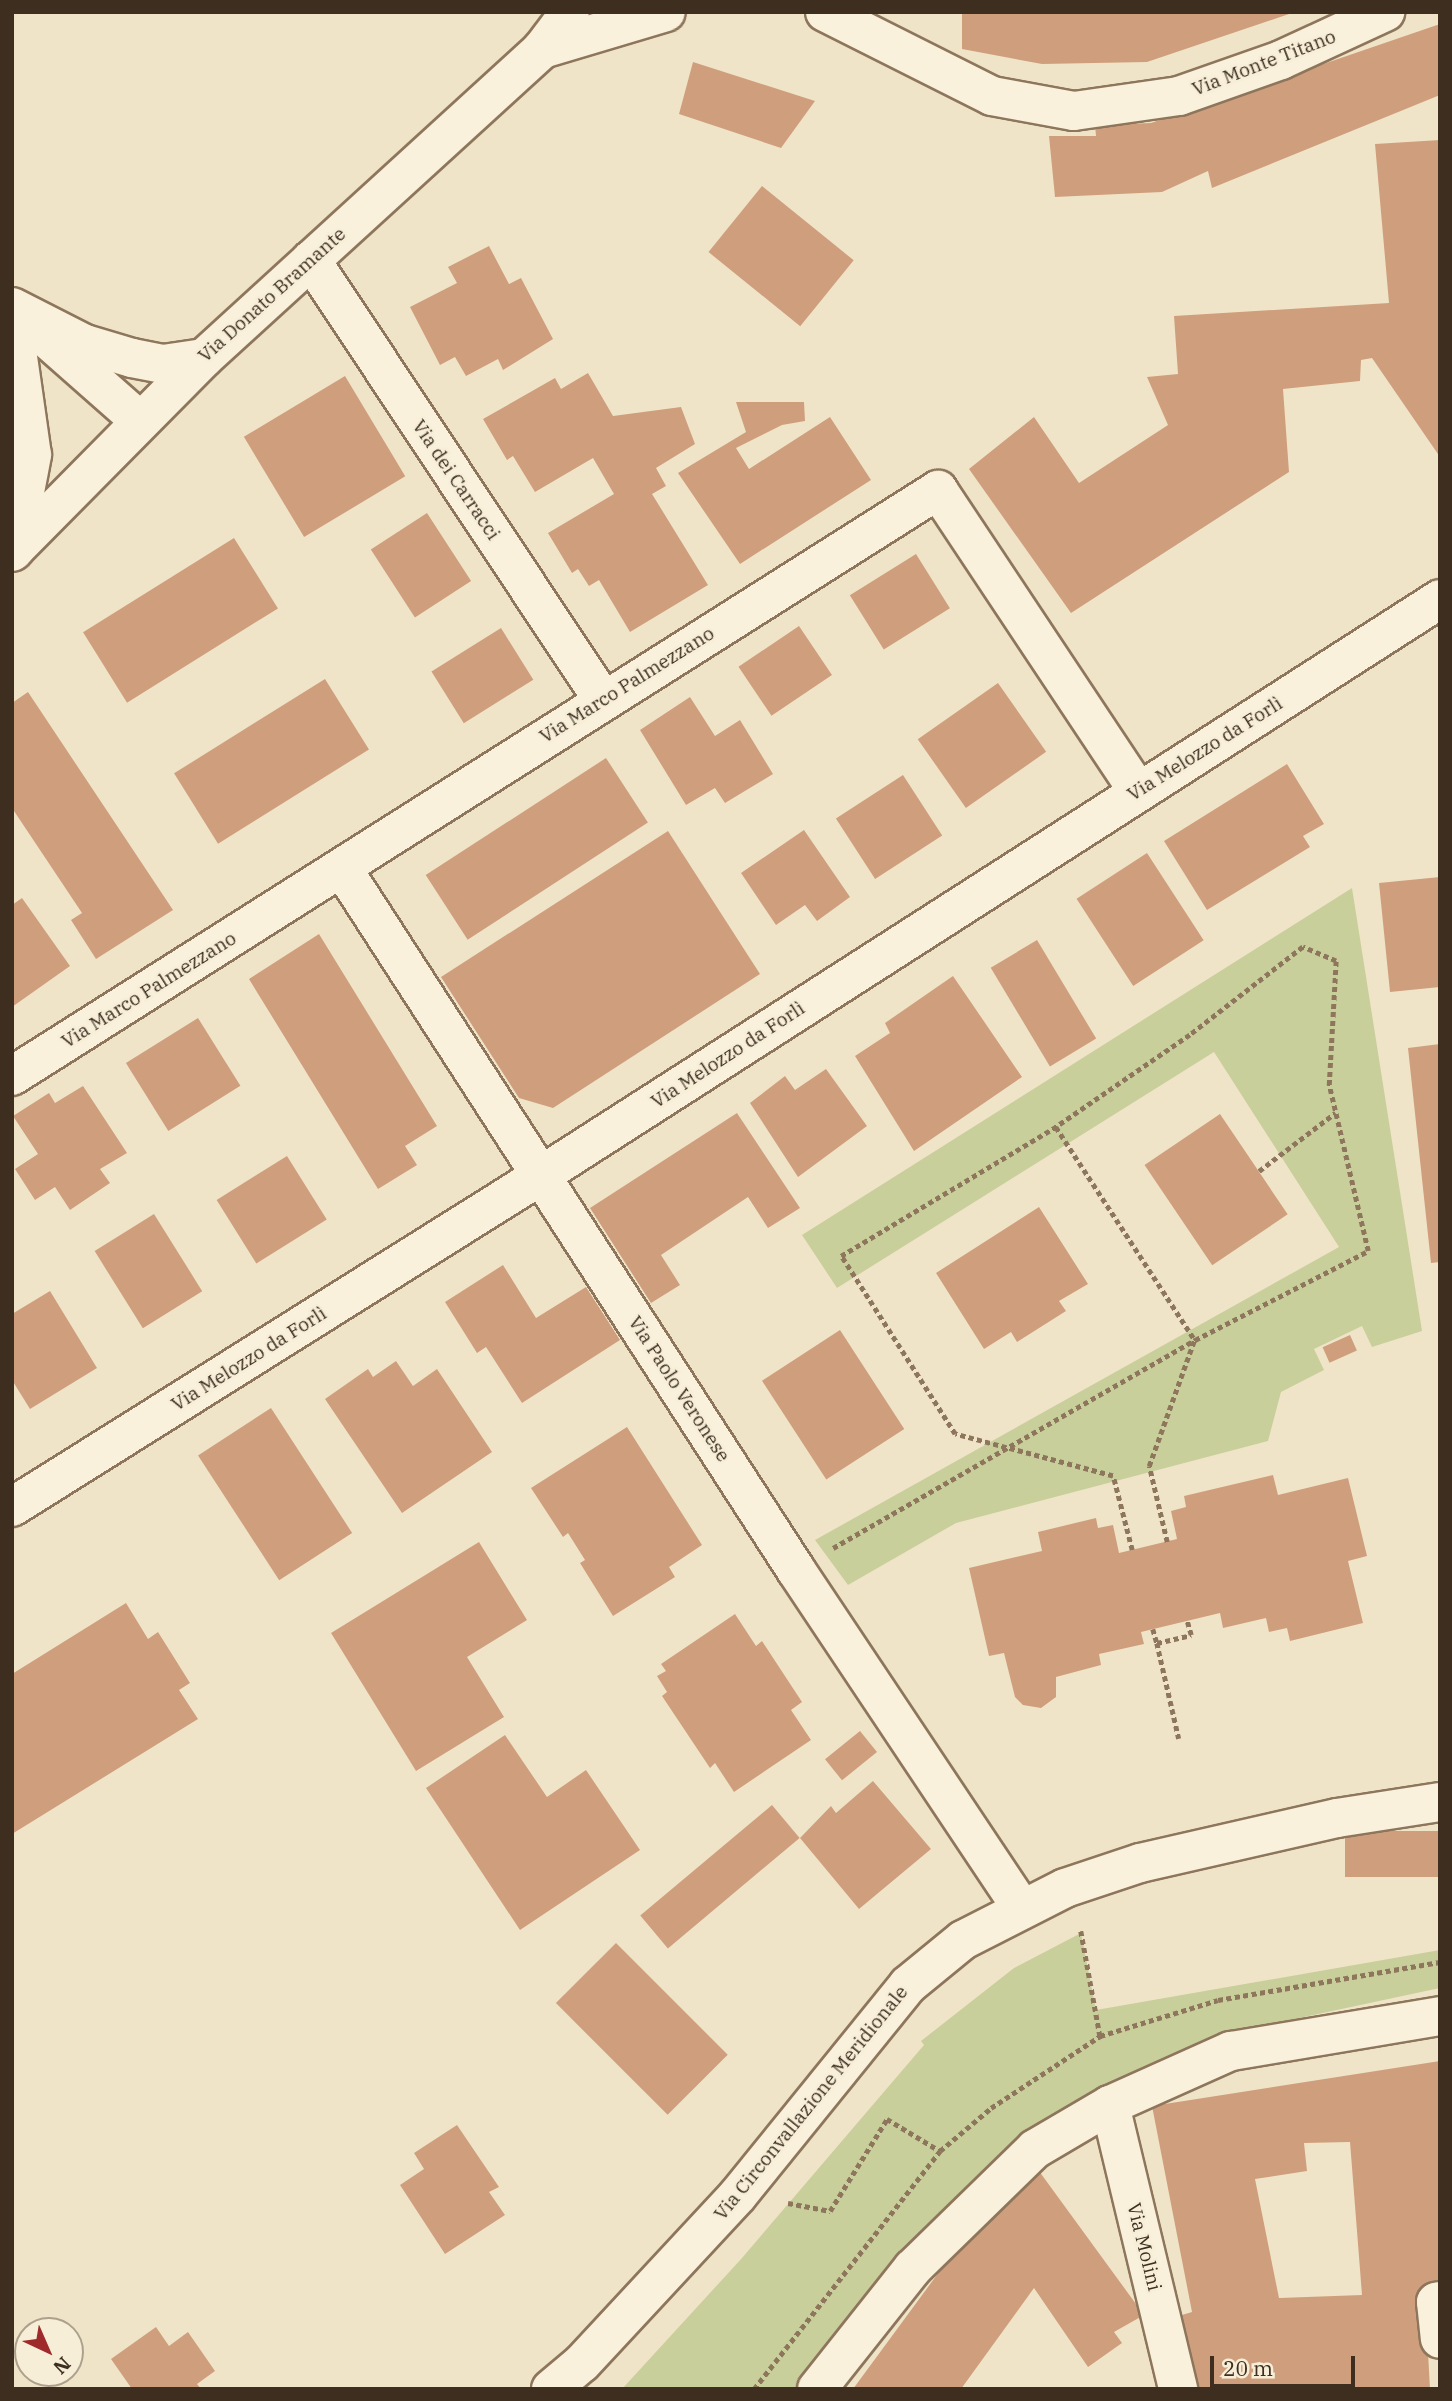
<!DOCTYPE html>
<meta charset="utf-8">
<style>
body{margin:0}
#map{position:relative;width:1452px;height:2401px;overflow:hidden;background:#f0e4c8;font-family:"IBM Plex Serif",serif}
div>[style]{position:absolute}
[style*='--x']{left:calc(var(--x)*1px);top:calc(var(--y)*1px);width:calc(var(--w)*1px);rotate:calc(var(--a)*1deg)}
.green>*{inset:0;background:#c9cf9b}
.building>*{inset:0;background:#cf9f7d;transform-origin:0 0}
.path>*{height:4.5px;margin-top:-2.25px;transform-origin:0;background:repeating-linear-gradient(90deg,#8d765c 0 5px,transparent 0 8.5px)}
.roads{filter:drop-shadow(2px 0 #8d765c) drop-shadow(-2px 0 #8d765c) drop-shadow(0 2px #8d765c) drop-shadow(0 -2px #8d765c)}
.minor>*{height:38px;margin:-19px;padding:0 19px;transform-origin:19px;border-radius:19px;background:#faf1dc}
span{translate:-50% -50%;white-space:nowrap;text-align:center;line-height:1.15;-webkit-text-stroke:5px #f7eed8;paint-order:stroke}
.street-label{font-size:19px;color:#3d2e20}
.frame{position:absolute;inset:0;border:14px solid #3d2e20;pointer-events:none}
.north{position:absolute;left:14px;top:2317px;width:70px;height:70px;box-sizing:border-box;background:#f7eed8;border:2px solid #ada18e;border-radius:50%;rotate:136deg;font-size:19px;font-weight:700;line-height:28px;text-align:center;color:#3d2e20}
.north::after{content:'';display:block;margin:auto;width:24px;height:32px;background:#9e2a2b;clip-path:polygon(50% 0,100% 100%,50% 72%,0 100%)}
.scale{position:absolute;left:1210px;top:2356px;width:145px;height:32px;box-sizing:border-box;border:4px solid #3d2e20;border-top:0;padding-left:9px;font-size:21px;line-height:24px;white-space:nowrap;color:#3d2e20;-webkit-text-stroke:5px #f7eed8;paint-order:stroke}
</style>
<div id="map">
<div class="green">
<i style="clip-path:polygon(1352px 888px,1422px 1331px,1372px 1347px,1362px 1326px,1314px 1349px,1324px 1370px,1281px 1392px,1268px 1441px,956px 1523px,848px 1585px,815px 1540px,1339px 1247px,1214px 1052px,837px 1288px,802px 1235px)"></i>
<i style="clip-path:polygon(1081px 1933px,1096px 2010px,1440px 1950px,1440px 1988px,1225px 2034px,901px 2260px,798px 2389px,622px 2389px,742px 2258px,924px 2045px,921px 2041px,1014px 1968px)"></i>
</div>
<div class="building">
<i style="clip-path:polygon(962px 12px,1295px 12px,1147px 62px,1042px 64px,962px 49px)"></i>
<i style="clip-path:polygon(1440px 24px,1440px 95px,1212px 188px,1208px 171px,1162px 192px,1055px 197px,1049px 136px,1096px 136px,1095px 125px,1151px 123px)"></i>
<i style="clip-path:polygon(693px 62px,815px 101px,781px 148px,679px 114px)"></i>
<i style="clip-path:polygon(1440px 140px,1440px 457px,1372px 358px,1361px 360px,1360px 381px,1283px 389px,1289px 472px,1071px 613px,969px 469px,1034px 417px,1079px 483px,1168px 425px,1147px 377px,1178px 374px,1174px 316px,1389px 303px,1375px 144px)"></i>
<i style="left:762px;top:186px;width:118px;height:85px;rotate:39deg"></i>
<i style="clip-path:polygon(489px 246px,509px 284px,521px 278px,553px 339px,503px 370px,498px 359px,466px 376px,455px 357px,440px 365px,410px 307px,457px 283px,448px 267px)"></i>
<i style="clip-path:polygon(588px 373px,613px 416px,681px 407px,695px 444px,656px 468px,666px 486px,652px 494px,708px 585px,630px 632px,599px 580px,589px 586px,578px 569px,572px 573px,548px 533px,614px 494px,593px 458px,535px 492px,513px 456px,507px 460px,483px 419px,555px 378px,561px 389px)"></i>
<i style="left:345px;top:376px;width:117px;height:118px;rotate:59deg"></i>
<i style="clip-path:polygon(736px 402px,804px 402px,805px 421px,782px 425px,736px 448px,749px 469px,830px 417px,871px 480px,740px 564px,678px 473px,746px 432px)"></i>
<i style="left:427px;top:513px;width:81px;height:67px;rotate:57deg"></i>
<i style="left:234px;top:538px;width:83px;height:178px;rotate:58deg"></i>
<i style="left:916px;top:554px;width:64px;height:78px;rotate:58deg"></i>
<i style="left:799px;top:626px;width:59px;height:73px;rotate:56deg"></i>
<i style="left:501px;top:628px;width:61px;height:82px;rotate:58deg"></i>
<i style="left:325px;top:679px;width:83px;height:178px;rotate:58deg"></i>
<i style="left:998px;top:683px;width:84px;height:98px;rotate:55deg"></i>
<i style="clip-path:polygon(28px 692px,173px 910px,96px 959px,71px 920px,82px 913px,12px 808px,12px 703px)"></i>
<i style="clip-path:polygon(690px 697px,715px 736px,740px 720px,773px 774px,725px 803px,715px 788px,686px 805px,640px 730px)"></i>
<i style="left:606px;top:758px;width:77px;height:215px;rotate:57deg"></i>
<i style="clip-path:polygon(1287px 764px,1324px 824px,1303px 836px,1310px 847px,1207px 910px,1164px 841px)"></i>
<i style="left:903px;top:775px;width:72px;height:80px;rotate:57deg"></i>
<i style="clip-path:polygon(804px 830px,850px 897px,817px 921px,805px 905px,776px 925px,741px 873px)"></i>
<i style="clip-path:polygon(668px 831px,760px 974px,553px 1108px,519px 1098px,441px 977px)"></i>
<i style="left:1147px;top:853px;width:104px;height:84px;rotate:57deg"></i>
<i style="clip-path:polygon(1440px 877px,1440px 987px,1390px 992px,1379px 883px)"></i>
<i style="clip-path:polygon(22px 898px,70px 966px,12px 1007px,12px 905px)"></i>
<i style="clip-path:polygon(319px 934px,437px 1126px,405px 1146px,417px 1165px,378px 1189px,249px 979px)"></i>
<i style="left:1037px;top:940px;width:115px;height:54px;rotate:59deg"></i>
<i style="clip-path:polygon(953px 976px,1022px 1077px,914px 1151px,855px 1056px,890px 1033px,885px 1023px)"></i>
<i style="left:198px;top:1018px;width:80px;height:85px;rotate:58deg"></i>
<i style="clip-path:polygon(1440px 1044px,1440px 1262px,1431px 1263px,1408px 1048px)"></i>
<i style="clip-path:polygon(826px 1069px,867px 1126px,798px 1177px,750px 1103px,785px 1076px,795px 1090px)"></i>
<i style="clip-path:polygon(83px 1086px,127px 1153px,100px 1169px,110px 1183px,70px 1210px,55px 1187px,35px 1200px,15px 1169px,38px 1154px,13px 1116px,49px 1093px,55px 1103px)"></i>
<i style="clip-path:polygon(737px 1113px,800px 1208px,768px 1228px,748px 1197px,661px 1255px,680px 1285px,651px 1303px,590px 1208px)"></i>
<i style="left:1220px;top:1114px;width:121px;height:91px;rotate:56deg"></i>
<i style="left:287px;top:1156px;width:75px;height:83px;rotate:58deg"></i>
<i style="clip-path:polygon(1039px 1207px,1088px 1284px,1059px 1301px,1066px 1311px,1017px 1342px,1011px 1332px,984px 1349px,936px 1273px)"></i>
<i style="left:154px;top:1214px;width:91px;height:70px;rotate:58deg"></i>
<i style="clip-path:polygon(503px 1265px,536px 1318px,586px 1287px,620px 1340px,522px 1403px,486px 1347px,477px 1353px,445px 1302px)"></i>
<i style="clip-path:polygon(50px 1291px,97px 1368px,30px 1409px,12px 1380px,12px 1314px)"></i>
<i style="left:840px;top:1330px;width:118px;height:93px;rotate:57deg"></i>
<i style="left:1350px;top:1335px;width:17px;height:30px;rotate:66deg"></i>
<i style="clip-path:polygon(396px 1361px,413px 1386px,437px 1369px,492px 1452px,402px 1513px,325px 1399px,368px 1369px,373px 1377px)"></i>
<i style="left:271px;top:1408px;width:149px;height:87px;rotate:57deg"></i>
<i style="clip-path:polygon(627px 1427px,702px 1545px,669px 1567px,675px 1577px,613px 1616px,580px 1563px,585px 1560px,568px 1533px,563px 1537px,531px 1488px)"></i>
<i style="clip-path:polygon(1273px 1475px,1278px 1495px,1348px 1478px,1367px 1556px,1348px 1561px,1363px 1623px,1290px 1641px,1287px 1628px,1269px 1632px,1266px 1618px,1223px 1628px,1220px 1613px,1141px 1632px,1144px 1644px,1099px 1654px,1101px 1665px,1056px 1677px,1056px 1697px,1041px 1708px,1023px 1705px,1015px 1697px,1004px 1653px,989px 1656px,969px 1568px,1042px 1551px,1038px 1532px,1096px 1518px,1098px 1528px,1113px 1525px,1119px 1553px,1177px 1539px,1171px 1511px,1186px 1507px,1184px 1496px)"></i>
<i style="clip-path:polygon(479px 1542px,527px 1620px,467px 1657px,504px 1717px,416px 1771px,331px 1633px)"></i>
<i style="clip-path:polygon(126px 1603px,148px 1639px,158px 1632px,190px 1683px,179px 1690px,198px 1719px,12px 1834px,12px 1674px)"></i>
<i style="clip-path:polygon(735px 1614px,756px 1646px,762px 1641px,802px 1702px,791px 1710px,811px 1740px,734px 1792px,715px 1763px,710px 1768px,662px 1696px,667px 1692px,657px 1676px,666px 1671px,661px 1664px)"></i>
<i style="left:860px;top:1731px;width:27px;height:45px;rotate:51deg"></i>
<i style="clip-path:polygon(505px 1735px,547px 1797px,586px 1770px,640px 1850px,520px 1930px,426px 1788px)"></i>
<i style="clip-path:polygon(873px 1781px,931px 1849px,859px 1909px,800px 1838px,831px 1806px,836px 1813px)"></i>
<i style="left:772px;top:1805px;width:43px;height:172px;rotate:50deg"></i>
<i style="left:1440px;top:1831px;width:46px;height:95px;rotate:90deg"></i>
<i style="left:616px;top:1943px;width:158px;height:85px;rotate:45deg"></i>
<i style="clip-path:polygon(evenodd,1440px 2061px,1440px 2293px,1425px 2296px,1430px 2389px,1192px 2389px,1175px 2317px,1192px 2312px,1152px 2106px,1440px 2061px,1350px 2142px,1362px 2295px,1279px 2298px,1255px 2179px,1307px 2171px,1304px 2143px,1350px 2142px)"></i>
<i style="clip-path:polygon(457px 2125px,499px 2187px,489px 2192px,505px 2215px,445px 2254px,400px 2185px,424px 2169px,414px 2153px)"></i>
<i style="clip-path:polygon(1039px 2171px,1144px 2315px,1114px 2332px,1122px 2343px,1088px 2367px,1034px 2288px,961px 2389px,853px 2389px,978px 2219px)"></i>
<i style="clip-path:polygon(156px 2327px,169px 2346px,188px 2332px,215px 2371px,197px 2384px,201px 2389px,132px 2389px,111px 2359px)"></i>
</div>
<div class="path">
<i style="--x:1259;--y:1171;--w:96;--a:-37.3"></i>
<i style="--x:1167;--y:1542;--w:78;--a:-103.3"></i>
<i style="--x:1149;--y:1466;--w:133;--a:-70.2"></i>
<i style="--x:833;--y:1548;--w:418;--a:-29.9"></i>
<i style="--x:1195;--y:1340;--w:195;--a:-27.2"></i>
<i style="--x:1368;--y:1251;--w:171;--a:-103.2"></i>
<i style="--x:1329;--y:1085;--w:124;--a:-86.8"></i>
<i style="--x:1336;--y:961;--w:36;--a:-157"></i>
<i style="--x:1303;--y:947;--w:143;--a:142.1"></i>
<i style="--x:1190;--y:1035;--w:163;--a:145.5"></i>
<i style="--x:1132;--y:1550;--w:76;--a:-104.4"></i>
<i style="--x:1113;--y:1476;--w:163;--a:-165.1"></i>
<i style="--x:955;--y:1434;--w:211;--a:-122.6"></i>
<i style="--x:841;--y:1256;--w:251;--a:-31"></i>
<i style="--x:1056;--y:1127;--w:254;--a:56.9"></i>
<i style="--x:1153;--y:1629;--w:15;--a:74"></i>
<i style="--x:1157;--y:1643;--w:35;--a:-13"></i>
<i style="--x:1191;--y:1635;--w:15;--a:-106"></i>
<i style="--x:1157;--y:1643;--w:98;--a:77.1"></i>
<i style="--x:1081;--y:1931;--w:107;--a:79.7"></i>
<i style="--x:788;--y:2203;--w:43;--a:10.8"></i>
<i style="--x:830;--y:2211;--w:108;--a:-58.2"></i>
<i style="--x:887;--y:2119;--w:62;--a:31.1"></i>
<i style="--x:754;--y:2389;--w:302;--a:-52"></i>
<i style="--x:940;--y:2151;--w:67;--a:-40.1"></i>
<i style="--x:991;--y:2108;--w:131;--a:-33.4"></i>
<i style="--x:1100;--y:2036;--w:123;--a:-17"></i>
<i style="--x:1218;--y:2000;--w:225;--a:-9.7"></i>
</div>
<div class="roads">
<div class="minor">
<i style="--x:825;--y:12;--w:187;--a:26.7"></i>
<i style="--x:992;--y:96;--w:83;--a:10.4"></i>
<i style="--x:1074;--y:111;--w:106;--a:-8.1"></i>
<i style="--x:1179;--y:96;--w:108;--a:-19.4"></i>
<i style="--x:1281;--y:60;--w:115;--a:-24.8"></i>
<i style="--x:542;--y:49;--w:129;--a:-16.6"></i>
<i style="--x:311;--y:260;--w:528;--a:56.43"></i>
<i style="--x:12;--y:307;--w:82;--a:26.9"></i>
<i style="--x:85;--y:344;--w:49;--a:16.6"></i>
<i style="--x:132;--y:358;--w:32;--a:11"></i>
<i style="--x:163;--y:364;--w:41;--a:-8.3"></i>
<i style="--x:12;--y:315;--w:141;--a:81.9"></i>
<i style="--x:32;--y:455;--w:97;--a:100.7"></i>
<i style="--x:46;--y:338;--w:124;--a:41.4"></i>
<i style="--x:12;--y:552;--w:273;--a:-45.3"></i>
<i style="--x:204;--y:358;--w:458;--a:-42.4"></i>
<i style="--x:542;--y:49;--w:46;--a:-52.9"></i>
<i style="--x:342;--y:868;--w:836;--a:57.11"></i>
<i style="--x:796;--y:1570;--w:405;--a:56.3"></i>
<i style="--x:12;--y:1076;--w:1096;--a:-32.33"></i>
<i style="--x:938;--y:490;--w:361;--a:56.4"></i>
<i style="--x:12;--y:1507;--w:623;--a:-32.08"></i>
<i style="--x:540;--y:1176;--w:1069;--a:-32.66"></i>
<i style="--x:1110;--y:2105;--w:292;--a:76.5"></i>
<i style="--x:1440;--y:2301;--w:4;--a:166"></i>
<i style="--x:1436;--y:2302;--w:37;--a:84"></i>
<i style="--x:551;--y:2389;--w:40;--a:-40"></i>
<i style="--x:582;--y:2363;--w:229;--a:-47.1"></i>
<i style="--x:738;--y:2195;--w:270;--a:-51"></i>
<i style="--x:908;--y:1985;--w:71;--a:-39.3"></i>
<i style="--x:963;--y:1940;--w:114;--a:-27"></i>
<i style="--x:1065;--y:1888;--w:79;--a:-18.4"></i>
<i style="--x:1140;--y:1863;--w:202;--a:-12.9"></i>
<i style="--x:1337;--y:1818;--w:104;--a:-8.8"></i>
<i style="--x:817;--y:2389;--w:154;--a:-51.6"></i>
<i style="--x:913;--y:2268;--w:170;--a:-44.3"></i>
<i style="--x:1035;--y:2149;--w:87;--a:-30.4"></i>
<i style="--x:1110;--y:2105;--w:133;--a:-24.1"></i>
<i style="--x:1231;--y:2051;--w:212;--a:-9.5"></i>
</div>
</div>
<div class="street-label">
<span style="left:1264px;top:63px;rotate:-21deg">Via Monte Titano</span>
<span style="left:272px;top:295px;rotate:-42deg">Via Donato Bramante</span>
<span style="left:456px;top:480px;rotate:56deg">Via dei Carracci</span>
<span style="left:627px;top:685px;rotate:-32deg">Via Marco Palmezzano</span>
<span style="left:1205px;top:749px;rotate:-32deg">Via Melozzo da Forlì</span>
<span style="left:149px;top:990px;rotate:-32deg">Via Marco Palmezzano</span>
<span style="left:728px;top:1055px;rotate:-33deg">Via Melozzo da Forlì</span>
<span style="left:249px;top:1359px;rotate:-32deg">Via Melozzo da Forlì</span>
<span style="left:679px;top:1389px;rotate:57deg">Via Paolo Veronese</span>
<span style="left:811px;top:2103px;rotate:-51deg">Via Circonvallazione Meridionale</span>
<span style="left:1144px;top:2247px;rotate:76deg">Via Molini</span>
</div>
<div class="frame"></div>
<div class="north">N</div>
<div class="scale">20 m</div>
</div>
